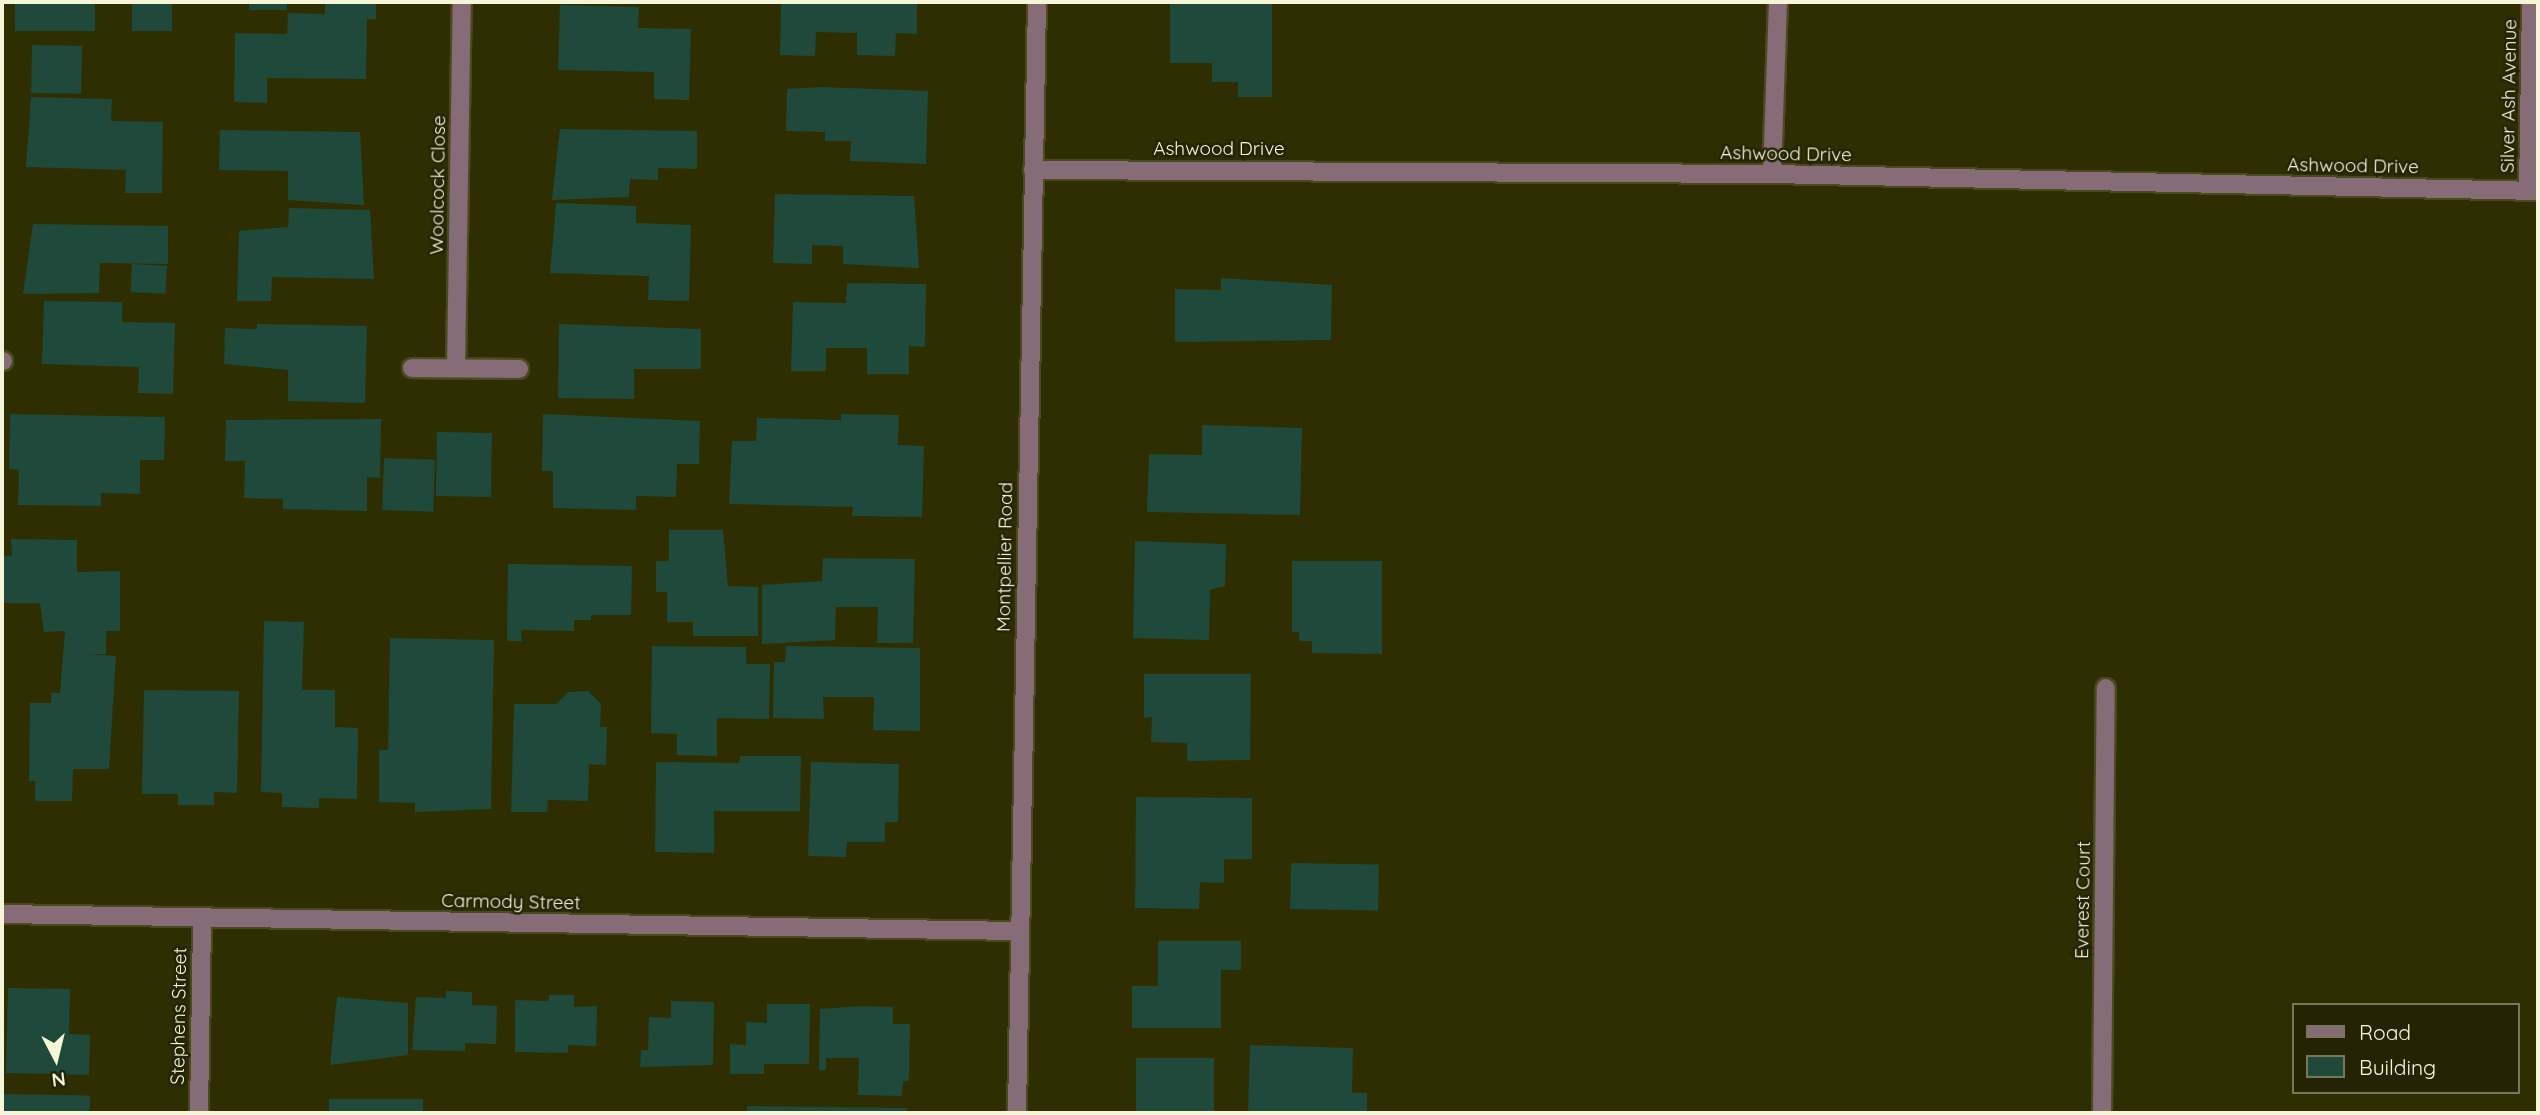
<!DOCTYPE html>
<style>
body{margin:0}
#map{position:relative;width:2540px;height:1115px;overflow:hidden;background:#2f2e00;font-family:Quicksand,sans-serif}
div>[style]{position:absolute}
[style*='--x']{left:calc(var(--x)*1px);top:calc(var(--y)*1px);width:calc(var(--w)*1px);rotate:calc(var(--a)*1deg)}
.building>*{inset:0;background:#1f493b;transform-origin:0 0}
.roads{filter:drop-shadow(2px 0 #4b4a1e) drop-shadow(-2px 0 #4b4a1e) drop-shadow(0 2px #4b4a1e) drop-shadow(0 -2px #4b4a1e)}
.street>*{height:18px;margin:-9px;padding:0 9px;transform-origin:9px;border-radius:9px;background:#856c77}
span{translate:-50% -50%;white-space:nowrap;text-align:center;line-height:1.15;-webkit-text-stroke:5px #242405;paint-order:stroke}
.street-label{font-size:19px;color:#f4f6d7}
.frame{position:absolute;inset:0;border:4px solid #f4f6d7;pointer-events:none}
.legend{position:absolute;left:2292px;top:1003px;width:228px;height:91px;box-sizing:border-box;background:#242405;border:2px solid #777859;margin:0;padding:9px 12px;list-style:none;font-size:21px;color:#f4f6d7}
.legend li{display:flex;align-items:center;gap:14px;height:35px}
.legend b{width:35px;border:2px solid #777859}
.north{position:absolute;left:21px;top:1024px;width:70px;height:70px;-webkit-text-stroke:5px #242405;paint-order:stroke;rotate:173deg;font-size:19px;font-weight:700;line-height:28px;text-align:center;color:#f4f6d7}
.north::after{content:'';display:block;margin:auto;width:24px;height:32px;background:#f4f6d7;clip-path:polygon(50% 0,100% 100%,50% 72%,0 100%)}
</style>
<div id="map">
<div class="building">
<i style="left:15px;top:2px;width:80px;height:29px"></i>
<i style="left:132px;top:2px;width:40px;height:29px"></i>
<i style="left:249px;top:2px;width:38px;height:8px"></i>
<i style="clip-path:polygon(325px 2px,376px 2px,376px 19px,367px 19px,366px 79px,267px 78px,267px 103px,234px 102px,235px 33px,287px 34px,288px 13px,325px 14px)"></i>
<i style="clip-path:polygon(781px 2px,917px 2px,917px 34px,896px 33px,895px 56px,857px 55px,857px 33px,816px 32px,815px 56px,780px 55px)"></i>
<i style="clip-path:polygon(1170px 2px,1272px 2px,1272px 97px,1238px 97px,1238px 82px,1212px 82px,1212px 63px,1170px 63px)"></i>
<i style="clip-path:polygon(560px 5px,639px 7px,638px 28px,691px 29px,689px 100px,654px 99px,654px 72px,558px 70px)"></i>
<i style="left:32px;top:45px;width:50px;height:48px;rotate:1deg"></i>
<i style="clip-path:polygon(820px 87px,928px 91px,926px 164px,850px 161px,851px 141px,825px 141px,825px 132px,786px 131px,787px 89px)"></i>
<i style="clip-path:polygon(31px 97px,112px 99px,111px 121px,163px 122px,162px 193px,125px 193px,126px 170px,26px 167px)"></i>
<i style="clip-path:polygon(560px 129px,697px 131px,697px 169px,658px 168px,658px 180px,630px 179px,629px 197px,552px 200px)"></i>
<i style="clip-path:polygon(220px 130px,360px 132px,364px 205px,288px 200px,288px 171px,219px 170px)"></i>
<i style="clip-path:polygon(775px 194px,914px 196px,919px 268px,843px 264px,843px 246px,812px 245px,812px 264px,773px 263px)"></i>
<i style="clip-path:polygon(556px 203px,636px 206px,636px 223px,691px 225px,689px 301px,648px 300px,649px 276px,550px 273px)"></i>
<i style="clip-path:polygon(289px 208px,370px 210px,374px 279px,272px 277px,271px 301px,237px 301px,239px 231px,288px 227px)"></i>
<i style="clip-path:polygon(33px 224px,168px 226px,168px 264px,100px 263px,99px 293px,23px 294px)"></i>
<i style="left:132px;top:264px;width:35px;height:28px;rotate:3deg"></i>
<i style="clip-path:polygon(1221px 278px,1332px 285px,1331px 340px,1175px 342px,1175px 289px,1221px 290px)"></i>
<i style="clip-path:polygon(847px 283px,926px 284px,925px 347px,909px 346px,909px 374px,867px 374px,867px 348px,826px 348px,826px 371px,791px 371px,793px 302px,846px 303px)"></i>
<i style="clip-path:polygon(44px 301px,122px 302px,122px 322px,175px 323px,173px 394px,138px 393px,139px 367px,42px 364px)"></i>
<i style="clip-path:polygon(257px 324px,367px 326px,365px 403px,288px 401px,288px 370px,224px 364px,225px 328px,257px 329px)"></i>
<i style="clip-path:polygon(559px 324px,701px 329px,701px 369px,634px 369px,634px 399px,558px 398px)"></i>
<i style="clip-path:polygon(10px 414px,165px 417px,164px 460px,140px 460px,140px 494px,101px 493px,101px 506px,18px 505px,19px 470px,9px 469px)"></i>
<i style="clip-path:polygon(543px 414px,700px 421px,699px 464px,677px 464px,676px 497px,636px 496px,636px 510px,553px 508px,553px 471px,542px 471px)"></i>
<i style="clip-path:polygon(841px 414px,899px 415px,898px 445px,924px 446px,922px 517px,852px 516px,853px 507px,729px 504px,732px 441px,756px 441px,757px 418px,841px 420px)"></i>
<i style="clip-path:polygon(359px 419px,381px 419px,380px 478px,367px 477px,367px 511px,283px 509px,283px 499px,244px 498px,245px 461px,225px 461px,226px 420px)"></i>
<i style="clip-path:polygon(1202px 425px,1302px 428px,1300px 515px,1147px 512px,1149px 454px,1202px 455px)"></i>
<i style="left:437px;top:432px;width:55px;height:64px;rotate:1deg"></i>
<i style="left:384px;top:458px;width:51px;height:52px;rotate:2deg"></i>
<i style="clip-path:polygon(669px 530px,723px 530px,728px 586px,758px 587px,758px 636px,693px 636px,693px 622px,667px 622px,667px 592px,656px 592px,656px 561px,669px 561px)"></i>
<i style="clip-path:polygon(11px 539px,77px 540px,77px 572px,120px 571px,120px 631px,106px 631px,106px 654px,90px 654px,116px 656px,109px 769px,73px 769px,72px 801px,35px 801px,35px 781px,29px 781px,30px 703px,51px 703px,51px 693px,60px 693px,65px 631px,44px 632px,40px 603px,4px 603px,4px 556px,12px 556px)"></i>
<i style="clip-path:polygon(1135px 541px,1226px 544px,1225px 586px,1210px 590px,1209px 640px,1133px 638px)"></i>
<i style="clip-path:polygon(823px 558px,915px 559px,913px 643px,877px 643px,878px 607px,836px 607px,835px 640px,762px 644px,762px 585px,822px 581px)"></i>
<i style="clip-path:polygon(1292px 561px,1382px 561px,1382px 654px,1312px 653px,1312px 641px,1299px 641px,1299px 632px,1292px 632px)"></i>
<i style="clip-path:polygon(508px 564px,632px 566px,631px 615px,591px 615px,591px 620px,574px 620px,574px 631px,521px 630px,522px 641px,507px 641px)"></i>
<i style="clip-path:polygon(264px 621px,304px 622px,302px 690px,335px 690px,335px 727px,358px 728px,357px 799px,319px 798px,319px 808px,282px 807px,282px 793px,261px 792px)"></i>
<i style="clip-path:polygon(390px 638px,494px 640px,491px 809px,415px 812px,415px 803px,379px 802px,379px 750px,388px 750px)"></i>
<i style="clip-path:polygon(652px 646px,746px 647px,746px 664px,770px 664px,769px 719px,717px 718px,717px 756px,677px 755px,677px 734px,651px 733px)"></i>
<i style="clip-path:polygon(786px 646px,920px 648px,920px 731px,873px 730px,874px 697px,823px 697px,824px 719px,773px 718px,774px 662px,785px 662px)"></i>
<i style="clip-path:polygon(1144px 674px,1251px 674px,1250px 760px,1187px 761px,1187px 743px,1151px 742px,1152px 717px,1144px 718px)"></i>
<i style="clip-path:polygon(144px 690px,239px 691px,237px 793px,214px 792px,214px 805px,178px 805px,178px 794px,142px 794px)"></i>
<i style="clip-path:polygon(588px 691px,601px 704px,600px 727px,607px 727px,606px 765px,589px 764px,588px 801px,548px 800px,547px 812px,511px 812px,514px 704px,556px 704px,569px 692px)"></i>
<i style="clip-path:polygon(740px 756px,801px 756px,800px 811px,714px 811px,714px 853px,655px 852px,656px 762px,739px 763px)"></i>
<i style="clip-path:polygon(811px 762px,899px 764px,898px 822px,885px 822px,885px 842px,847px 842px,846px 857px,808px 856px)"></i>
<i style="clip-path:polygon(1136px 797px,1252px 798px,1252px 859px,1224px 859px,1224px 883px,1200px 882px,1199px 909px,1135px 908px)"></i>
<i style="left:1291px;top:863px;width:88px;height:46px;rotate:1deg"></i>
<i style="clip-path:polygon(1158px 941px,1241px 941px,1241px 970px,1221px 970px,1221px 1028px,1132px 1028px,1132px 986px,1158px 986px)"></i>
<i style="clip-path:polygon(8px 988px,70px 989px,69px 1034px,90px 1035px,89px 1075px,6px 1073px)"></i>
<i style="clip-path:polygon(446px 991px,472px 992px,472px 1005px,497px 1006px,496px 1044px,465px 1043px,465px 1051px,412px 1050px,416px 997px,446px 998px)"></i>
<i style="clip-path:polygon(549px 995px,574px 995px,574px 1007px,597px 1006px,596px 1046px,568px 1045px,568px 1053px,515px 1052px,515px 1000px,549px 1001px)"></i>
<i style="clip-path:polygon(337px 997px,408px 1003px,408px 1055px,330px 1065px)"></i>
<i style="clip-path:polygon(671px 1001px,714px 1002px,713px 1065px,640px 1067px,641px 1050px,648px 1050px,649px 1017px,671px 1018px)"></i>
<i style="clip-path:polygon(767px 1004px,810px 1004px,809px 1064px,764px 1064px,764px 1074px,730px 1074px,730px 1044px,746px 1045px,746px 1022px,767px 1023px)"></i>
<i style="clip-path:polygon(862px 1006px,893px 1007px,893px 1024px,910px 1024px,909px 1081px,903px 1081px,902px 1096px,858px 1095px,859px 1058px,826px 1058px,826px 1070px,819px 1070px,820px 1009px)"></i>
<i style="clip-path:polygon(1250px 1045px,1353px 1048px,1352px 1093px,1367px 1093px,1367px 1113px,1248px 1113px)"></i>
<i style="left:1214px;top:1058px;width:55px;height:78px;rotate:90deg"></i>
<i style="left:2px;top:1094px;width:88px;height:19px;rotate:1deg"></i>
<i style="left:329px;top:1099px;width:94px;height:14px"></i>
<i style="clip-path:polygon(747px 1106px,907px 1108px,907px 1113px,747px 1113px)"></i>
</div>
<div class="roads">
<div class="street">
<i style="--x:1033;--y:170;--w:739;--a:0.31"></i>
<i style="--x:1772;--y:174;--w:766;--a:1.27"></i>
<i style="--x:1772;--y:174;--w:172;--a:-88"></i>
<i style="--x:2528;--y:191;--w:189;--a:-89.1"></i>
<i style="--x:2;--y:361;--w:1;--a:0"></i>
<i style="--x:412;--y:368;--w:107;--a:0.5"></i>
<i style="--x:456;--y:368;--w:366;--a:-89.1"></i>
<i style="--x:2;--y:914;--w:1017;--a:0.96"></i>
<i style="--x:199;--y:1113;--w:194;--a:-89.1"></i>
<i style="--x:1017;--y:1113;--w:1111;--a:-88.97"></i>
<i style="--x:2102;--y:1113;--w:425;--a:-89.5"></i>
</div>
</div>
<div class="street-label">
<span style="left:2509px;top:96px;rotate:-89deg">Silver Ash Avenue</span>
<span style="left:1219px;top:149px">Ashwood Drive</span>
<span style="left:1786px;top:154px;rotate:1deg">Ashwood Drive</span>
<span style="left:2353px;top:166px;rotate:1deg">Ashwood Drive</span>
<span style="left:438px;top:185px;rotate:-89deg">Woolcock Close</span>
<span style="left:1005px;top:557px;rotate:-89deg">Montpellier Road</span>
<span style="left:2083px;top:900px;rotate:-89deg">Everest Court</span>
<span style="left:511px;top:902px;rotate:1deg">Carmody Street</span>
<span style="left:179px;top:1016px;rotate:-89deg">Stephens Street</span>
</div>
<div class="frame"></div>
<ul class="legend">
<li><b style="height:9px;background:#856c77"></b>Road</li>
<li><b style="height:19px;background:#1f493b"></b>Building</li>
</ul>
<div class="north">N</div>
</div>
